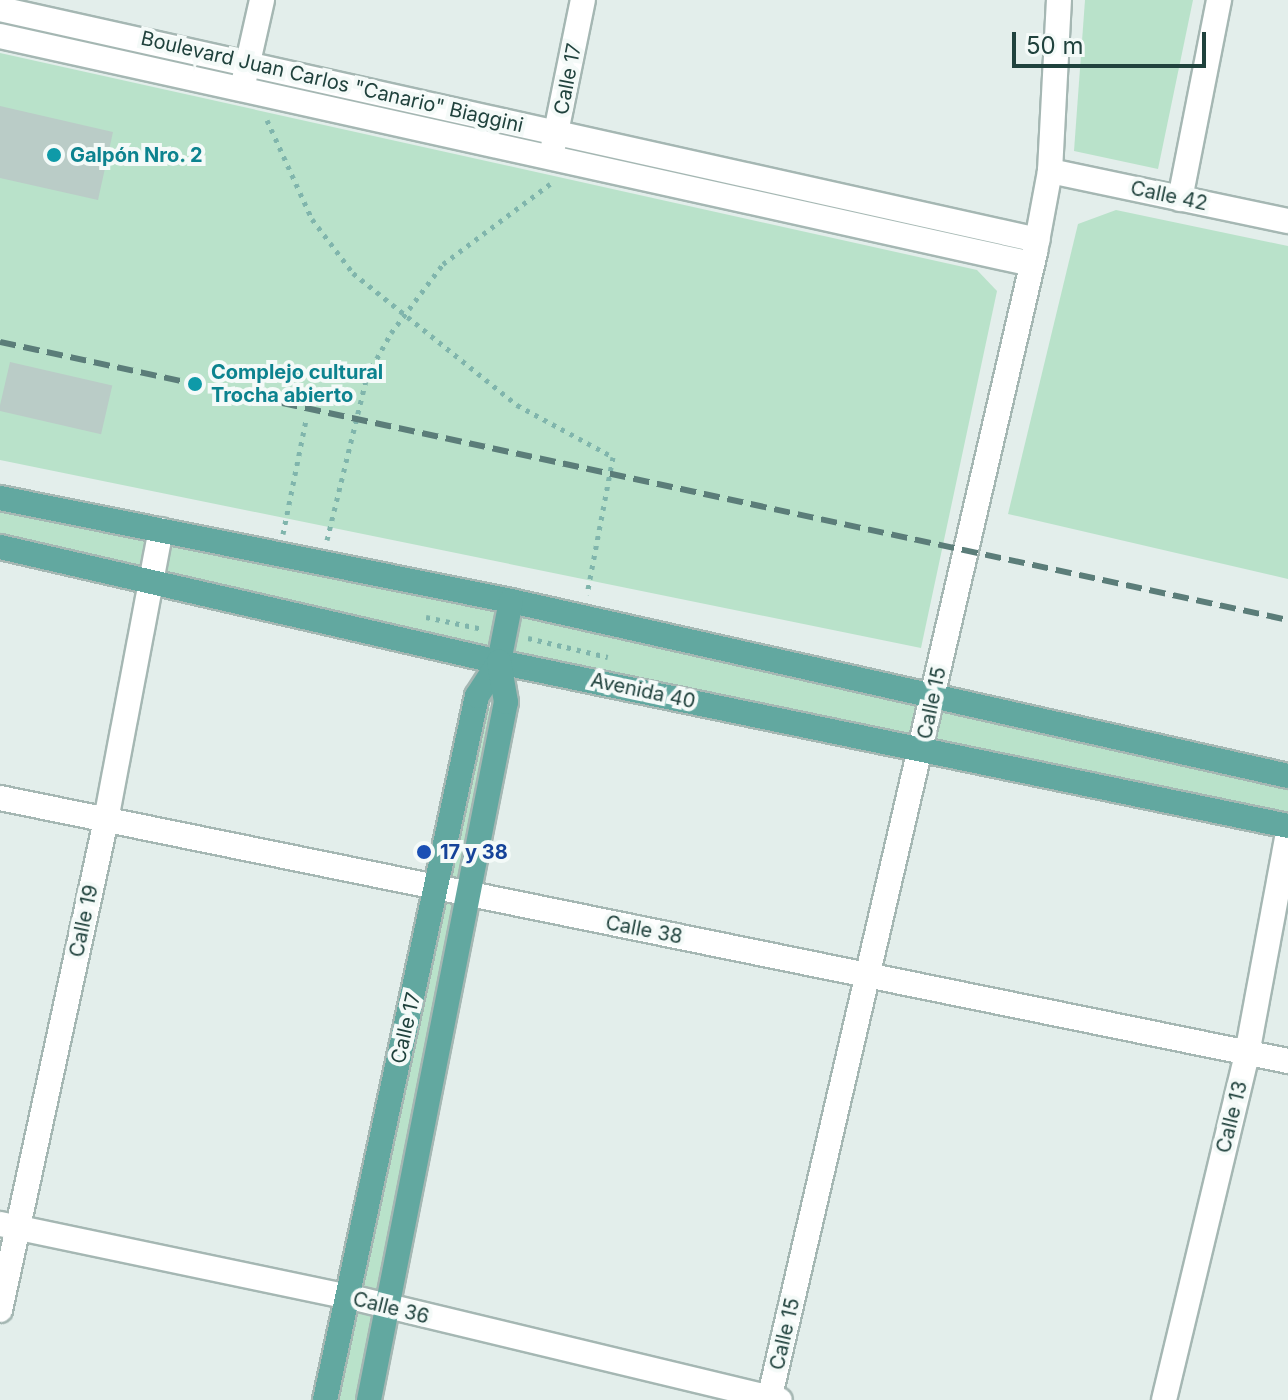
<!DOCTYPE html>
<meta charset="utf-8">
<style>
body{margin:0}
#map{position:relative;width:1288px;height:1400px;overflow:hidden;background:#e3eeeb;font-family:Inter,sans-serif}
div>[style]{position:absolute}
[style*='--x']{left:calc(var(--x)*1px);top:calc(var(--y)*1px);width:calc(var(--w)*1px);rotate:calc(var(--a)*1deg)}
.green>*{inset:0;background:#b9e2ca}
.building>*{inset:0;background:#baccc7;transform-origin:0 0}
.path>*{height:5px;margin-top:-2.5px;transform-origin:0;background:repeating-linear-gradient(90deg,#80b5ac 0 4px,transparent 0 10px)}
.roads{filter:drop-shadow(2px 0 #a5b7b3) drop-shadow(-2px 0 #a5b7b3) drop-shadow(0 2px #a5b7b3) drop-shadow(0 -2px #a5b7b3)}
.minor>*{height:24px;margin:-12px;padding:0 12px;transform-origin:12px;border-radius:12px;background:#fff}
.major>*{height:24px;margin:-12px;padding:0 12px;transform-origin:12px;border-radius:12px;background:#62a8a0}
.rail>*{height:6px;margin-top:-3px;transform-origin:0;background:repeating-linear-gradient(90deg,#5b7d79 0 16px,transparent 0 24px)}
.dots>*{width:22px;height:22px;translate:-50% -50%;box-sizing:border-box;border:4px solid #f4faf8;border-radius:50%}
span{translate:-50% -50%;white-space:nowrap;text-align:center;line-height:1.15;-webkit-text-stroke:8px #f4faf8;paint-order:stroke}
.street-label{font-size:20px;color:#20423d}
.culture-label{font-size:20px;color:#0d838f;font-weight:700}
.left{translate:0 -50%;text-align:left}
.transit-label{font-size:20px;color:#164399;font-weight:700}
.scale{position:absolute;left:1012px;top:32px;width:194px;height:36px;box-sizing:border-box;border:4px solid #20423d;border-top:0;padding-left:10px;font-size:24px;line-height:28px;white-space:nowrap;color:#20423d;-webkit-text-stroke:6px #f4faf8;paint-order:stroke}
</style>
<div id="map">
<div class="green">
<i style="clip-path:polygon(1085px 0,1193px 0,1158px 169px,1074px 151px)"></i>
<i style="clip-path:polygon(0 53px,977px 270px,997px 291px,921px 648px,0 460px)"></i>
<i style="clip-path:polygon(1116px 210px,1288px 246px,1288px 579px,1008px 514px,1078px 224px)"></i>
<i style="clip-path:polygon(0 502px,1288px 786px,1288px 819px,495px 647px,0 550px)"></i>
<i style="clip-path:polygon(483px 707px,499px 708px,365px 1400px,327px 1400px)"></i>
</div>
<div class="building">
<i style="clip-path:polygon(0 106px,113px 132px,98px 200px,0 178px)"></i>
<i style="left:10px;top:362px;width:105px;height:50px;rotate:13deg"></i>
</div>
<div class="path">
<i style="--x:267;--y:120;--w:109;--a:65.6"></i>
<i style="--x:312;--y:219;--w:68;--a:52.8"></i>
<i style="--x:353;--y:273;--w:211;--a:38.8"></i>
<i style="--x:517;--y:405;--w:109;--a:28.4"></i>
<i style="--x:613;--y:457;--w:140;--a:100.7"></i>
<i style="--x:283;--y:534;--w:116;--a:-78.6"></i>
<i style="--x:327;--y:540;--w:169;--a:-76.3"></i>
<i style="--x:367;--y:376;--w:49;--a:-60.8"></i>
<i style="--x:391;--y:333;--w:86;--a:-53"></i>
<i style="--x:443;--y:264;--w:134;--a:-36.8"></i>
<i style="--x:426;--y:617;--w:58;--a:11.9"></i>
<i style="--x:528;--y:638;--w:82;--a:13.4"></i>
</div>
<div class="roads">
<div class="minor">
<i style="--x:0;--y:9;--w:1063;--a:12.55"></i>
<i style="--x:0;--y:36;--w:1057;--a:12.46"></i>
<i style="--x:244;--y:80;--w:82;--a:-77.3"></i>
<i style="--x:553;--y:147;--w:150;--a:-78.5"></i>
<i style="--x:1050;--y:171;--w:243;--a:11.9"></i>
<i style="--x:1180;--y:199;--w:203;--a:-78.9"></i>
<i style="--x:0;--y:798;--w:1315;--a:11.54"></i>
<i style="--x:0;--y:1224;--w:353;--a:11.8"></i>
<i style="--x:346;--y:1296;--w:446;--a:13.5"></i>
<i style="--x:0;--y:1310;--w:501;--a:-77.79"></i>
<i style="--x:106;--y:820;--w:295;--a:-79.3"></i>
<i style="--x:769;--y:1400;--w:1178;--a:-76.95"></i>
<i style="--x:1035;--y:252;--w:82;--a:-79.5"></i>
<i style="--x:1050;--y:171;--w:171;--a:-87"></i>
<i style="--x:1164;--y:1400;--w:356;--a:-76.5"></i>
<i style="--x:1247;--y:1054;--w:226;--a:-79.5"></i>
</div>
<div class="major">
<i style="--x:0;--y:498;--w:521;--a:11.4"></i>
<i style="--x:511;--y:601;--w:796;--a:12.69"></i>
<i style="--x:0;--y:547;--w:512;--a:12.98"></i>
<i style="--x:499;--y:662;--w:806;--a:11.74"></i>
<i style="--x:325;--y:1400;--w:720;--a:-77.82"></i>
<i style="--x:477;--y:696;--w:40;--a:-57.1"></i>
<i style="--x:499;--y:662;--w:62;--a:-78.9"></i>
<i style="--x:369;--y:1400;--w:711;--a:-78.9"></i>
<i style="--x:506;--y:702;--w:41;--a:-99.9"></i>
</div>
</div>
<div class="rail">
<i style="--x:0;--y:342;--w:1318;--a:12.18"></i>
</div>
<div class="dots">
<i style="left:54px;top:155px;background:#0f9aa8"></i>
<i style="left:195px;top:384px;background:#0f9aa8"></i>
<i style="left:424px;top:852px;background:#1a4fb4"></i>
</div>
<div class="street-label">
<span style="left:568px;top:79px;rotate:-79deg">Calle 17</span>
<span style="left:332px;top:82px;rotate:13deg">Boulevard Juan Carlos "Canario" Biaggini</span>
<span style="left:1169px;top:196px;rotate:12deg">Calle 42</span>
<span style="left:643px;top:691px;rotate:12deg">Avenida 40</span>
<span style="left:932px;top:703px;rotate:-78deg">Calle 15</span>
<span style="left:84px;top:921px;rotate:-78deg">Calle 19</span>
<span style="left:644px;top:930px;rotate:11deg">Calle 38</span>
<span style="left:406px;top:1028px;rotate:-77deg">Calle 17</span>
<span style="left:1232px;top:1117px;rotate:-76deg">Calle 13</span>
<span style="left:391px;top:1308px;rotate:14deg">Calle 36</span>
<span style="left:785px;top:1334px;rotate:-77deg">Calle 15</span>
</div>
<div class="culture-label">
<span class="left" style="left:70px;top:155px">Galpón Nro. 2</span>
<span class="left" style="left:211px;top:384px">Complejo cultural<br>Trocha abierto</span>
</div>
<div class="transit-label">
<span class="left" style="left:440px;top:852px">17 y 38</span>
</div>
<div class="scale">50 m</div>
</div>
